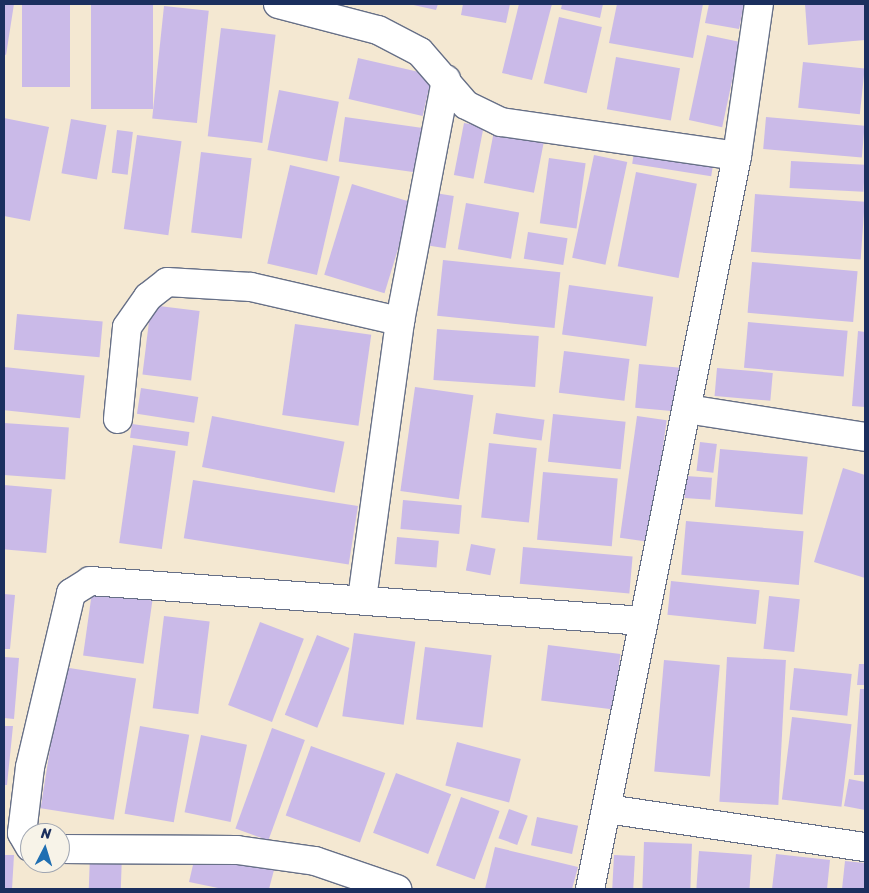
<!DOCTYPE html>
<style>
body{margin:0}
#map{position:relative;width:869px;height:893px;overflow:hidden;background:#f4e8d2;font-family:Sriracha,sans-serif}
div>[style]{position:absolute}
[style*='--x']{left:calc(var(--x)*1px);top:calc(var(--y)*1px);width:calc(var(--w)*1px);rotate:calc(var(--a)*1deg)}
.building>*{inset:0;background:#cabae8;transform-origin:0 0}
.roads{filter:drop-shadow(1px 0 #677087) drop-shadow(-1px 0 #677087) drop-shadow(0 1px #677087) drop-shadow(0 -1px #677087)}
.street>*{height:28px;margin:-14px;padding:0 14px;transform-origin:14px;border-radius:14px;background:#fff}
span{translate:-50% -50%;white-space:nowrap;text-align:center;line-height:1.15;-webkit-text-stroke:4px #f7f3e8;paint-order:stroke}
.frame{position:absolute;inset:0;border:5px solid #1b2f5e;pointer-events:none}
.north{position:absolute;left:20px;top:823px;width:50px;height:50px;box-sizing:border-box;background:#f7f3e8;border:1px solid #9fa5b1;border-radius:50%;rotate:5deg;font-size:14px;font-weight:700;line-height:20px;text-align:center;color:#1b2f5e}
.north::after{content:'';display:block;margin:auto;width:18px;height:22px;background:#1f6fb2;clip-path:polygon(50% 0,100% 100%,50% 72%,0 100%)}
</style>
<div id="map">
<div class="building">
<i style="clip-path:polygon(4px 4px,14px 4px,6px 55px,4px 54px)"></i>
<i style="left:22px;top:4px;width:48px;height:83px"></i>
<i style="left:91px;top:4px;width:62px;height:105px"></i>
<i style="clip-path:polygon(409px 4px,438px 4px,436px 10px)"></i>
<i style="clip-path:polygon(463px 4px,510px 4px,506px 23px,461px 15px)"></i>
<i style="clip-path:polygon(519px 4px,552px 4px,532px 80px,502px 73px)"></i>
<i style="clip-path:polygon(562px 4px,603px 4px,600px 18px,561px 9px)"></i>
<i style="clip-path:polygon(617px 4px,703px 4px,693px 58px,609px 43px)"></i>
<i style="clip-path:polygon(709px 4px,744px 4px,739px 29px,705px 23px)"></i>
<i style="clip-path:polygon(805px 4px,865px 4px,865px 40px,808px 45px)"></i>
<i style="left:164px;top:6px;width:45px;height:113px;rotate:6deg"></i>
<i style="left:559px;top:17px;width:44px;height:68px;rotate:13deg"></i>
<i style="left:221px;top:28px;width:55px;height:109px;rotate:7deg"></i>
<i style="left:707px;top:35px;width:34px;height:87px;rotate:12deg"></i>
<i style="left:616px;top:57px;width:65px;height:53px;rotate:10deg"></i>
<i style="left:358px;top:58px;width:76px;height:42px;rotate:13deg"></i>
<i style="left:803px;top:62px;width:62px;height:46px;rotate:6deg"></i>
<i style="left:279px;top:90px;width:61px;height:61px;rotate:11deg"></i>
<i style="left:345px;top:117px;width:82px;height:45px;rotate:8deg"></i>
<i style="left:766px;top:117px;width:99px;height:32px;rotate:5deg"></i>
<i style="clip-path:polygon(4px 118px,49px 127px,30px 221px,4px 216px)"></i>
<i style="left:71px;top:119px;width:36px;height:55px;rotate:10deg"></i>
<i style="left:464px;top:123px;width:20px;height:53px;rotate:11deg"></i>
<i style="left:117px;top:130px;width:16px;height:43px;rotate:7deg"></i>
<i style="left:494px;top:131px;width:51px;height:53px;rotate:11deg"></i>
<i style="left:137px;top:135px;width:45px;height:95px;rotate:8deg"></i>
<i style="left:635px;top:146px;width:80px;height:18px;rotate:9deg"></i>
<i style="left:201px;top:152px;width:51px;height:81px;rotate:7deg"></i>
<i style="left:594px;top:155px;width:34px;height:105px;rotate:12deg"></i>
<i style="left:549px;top:158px;width:37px;height:66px;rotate:8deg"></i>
<i style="left:791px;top:161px;width:74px;height:27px;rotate:3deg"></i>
<i style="left:290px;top:165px;width:51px;height:101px;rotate:13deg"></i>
<i style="left:636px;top:172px;width:62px;height:96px;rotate:11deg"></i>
<i style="left:352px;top:184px;width:63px;height:95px;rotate:17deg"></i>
<i style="left:435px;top:193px;width:19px;height:53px;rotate:9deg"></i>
<i style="left:755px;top:194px;width:110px;height:58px;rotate:4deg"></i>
<i style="left:466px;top:203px;width:54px;height:47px;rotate:10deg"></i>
<i style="left:528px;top:232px;width:40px;height:27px;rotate:9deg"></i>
<i style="left:443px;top:260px;width:118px;height:56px;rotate:6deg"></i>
<i style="left:752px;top:262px;width:106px;height:51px;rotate:5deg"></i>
<i style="left:569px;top:285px;width:85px;height:50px;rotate:8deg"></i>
<i style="left:151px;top:305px;width:49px;height:70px;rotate:7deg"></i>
<i style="left:17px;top:314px;width:86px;height:36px;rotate:5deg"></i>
<i style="left:748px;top:322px;width:100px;height:46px;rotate:5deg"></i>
<i style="left:295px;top:324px;width:77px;height:92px;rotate:8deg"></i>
<i style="left:437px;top:329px;width:102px;height:51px;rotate:4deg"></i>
<i style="clip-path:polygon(858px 331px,865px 332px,865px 407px,852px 406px)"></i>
<i style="left:564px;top:351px;width:66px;height:42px;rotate:7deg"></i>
<i style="left:639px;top:364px;width:42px;height:44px;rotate:5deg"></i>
<i style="left:4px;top:367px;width:81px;height:43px;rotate:6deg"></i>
<i style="left:717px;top:368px;width:56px;height:28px;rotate:5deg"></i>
<i style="left:415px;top:387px;width:59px;height:105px;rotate:8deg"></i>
<i style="left:141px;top:388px;width:58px;height:26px;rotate:9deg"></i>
<i style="left:496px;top:413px;width:49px;height:21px;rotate:8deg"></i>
<i style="left:553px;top:414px;width:73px;height:48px;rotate:6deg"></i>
<i style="left:212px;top:416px;width:135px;height:52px;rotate:11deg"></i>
<i style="left:637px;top:416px;width:30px;height:123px;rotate:8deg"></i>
<i style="left:4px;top:423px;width:65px;height:52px;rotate:4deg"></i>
<i style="left:132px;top:424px;width:58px;height:14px;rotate:8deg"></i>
<i style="left:700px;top:442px;width:17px;height:29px;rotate:7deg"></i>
<i style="left:489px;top:443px;width:48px;height:75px;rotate:6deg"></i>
<i style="left:133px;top:445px;width:43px;height:99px;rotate:8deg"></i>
<i style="left:720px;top:449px;width:88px;height:58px;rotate:5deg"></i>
<i style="clip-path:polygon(843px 468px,865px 475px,865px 578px,814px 562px)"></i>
<i style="left:543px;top:472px;width:75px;height:68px;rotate:5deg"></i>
<i style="left:686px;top:476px;width:26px;height:22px;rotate:4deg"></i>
<i style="left:193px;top:480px;width:167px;height:59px;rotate:9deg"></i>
<i style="left:4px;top:485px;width:48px;height:64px;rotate:5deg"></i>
<i style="left:403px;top:500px;width:59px;height:29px;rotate:5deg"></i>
<i style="left:686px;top:521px;width:118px;height:54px;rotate:5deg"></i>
<i style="left:397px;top:537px;width:42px;height:27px;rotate:5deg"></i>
<i style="left:471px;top:544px;width:25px;height:27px;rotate:11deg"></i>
<i style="left:523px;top:547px;width:110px;height:37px;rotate:5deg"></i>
<i style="left:671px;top:581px;width:89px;height:34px;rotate:6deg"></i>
<i style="left:92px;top:592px;width:61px;height:64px;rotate:8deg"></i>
<i style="clip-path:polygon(4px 594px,15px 595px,10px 649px,4px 649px)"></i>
<i style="left:769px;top:596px;width:31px;height:53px;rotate:6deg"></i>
<i style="left:164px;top:616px;width:46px;height:93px;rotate:7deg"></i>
<i style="left:260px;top:622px;width:47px;height:89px;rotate:21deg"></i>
<i style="left:354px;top:633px;width:62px;height:84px;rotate:8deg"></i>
<i style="left:317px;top:635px;width:35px;height:86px;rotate:22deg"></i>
<i style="left:548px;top:645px;width:73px;height:56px;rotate:7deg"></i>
<i style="left:425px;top:647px;width:67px;height:73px;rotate:7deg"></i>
<i style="clip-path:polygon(4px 657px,19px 658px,14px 719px,4px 718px)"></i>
<i style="left:727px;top:657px;width:59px;height:145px;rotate:3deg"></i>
<i style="left:664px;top:660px;width:56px;height:112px;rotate:5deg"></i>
<i style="clip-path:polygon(859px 664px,865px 664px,865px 685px,857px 685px)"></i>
<i style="left:63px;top:667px;width:74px;height:143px;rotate:9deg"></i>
<i style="left:794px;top:668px;width:58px;height:42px;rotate:6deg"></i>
<i style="clip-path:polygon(860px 689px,865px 689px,865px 775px,854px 775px)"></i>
<i style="left:792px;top:717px;width:60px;height:83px;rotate:7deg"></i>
<i style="clip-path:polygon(4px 726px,13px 726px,7px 785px,4px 785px)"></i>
<i style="left:140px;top:726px;width:50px;height:89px;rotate:10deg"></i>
<i style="left:272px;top:728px;width:35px;height:107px;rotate:20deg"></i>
<i style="left:201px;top:735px;width:47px;height:79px;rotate:12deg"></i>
<i style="left:457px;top:742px;width:66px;height:45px;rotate:15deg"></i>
<i style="left:311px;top:746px;width:79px;height:74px;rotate:20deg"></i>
<i style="left:396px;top:773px;width:59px;height:64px;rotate:21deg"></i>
<i style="clip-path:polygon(849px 779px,865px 782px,865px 810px,844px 806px)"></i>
<i style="left:461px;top:797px;width:41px;height:73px;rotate:20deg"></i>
<i style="left:509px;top:809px;width:20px;height:31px;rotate:20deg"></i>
<i style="left:537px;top:817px;width:42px;height:29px;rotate:12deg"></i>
<i style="left:644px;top:842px;width:48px;height:47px;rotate:2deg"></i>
<i style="clip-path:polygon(495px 847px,578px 867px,572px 889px,485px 889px)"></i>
<i style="left:699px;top:851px;width:53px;height:38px;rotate:4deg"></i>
<i style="clip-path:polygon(196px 852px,274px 870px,269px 889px,223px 889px,189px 882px)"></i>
<i style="left:90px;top:854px;width:32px;height:35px;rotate:2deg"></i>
<i style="clip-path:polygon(776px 854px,830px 860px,827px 889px,772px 889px)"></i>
<i style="clip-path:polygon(4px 855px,14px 855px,12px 889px,4px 889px)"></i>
<i style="left:614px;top:855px;width:21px;height:34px;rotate:3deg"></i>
<i style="clip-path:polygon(845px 861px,865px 863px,865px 889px,842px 889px)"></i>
</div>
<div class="roads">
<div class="street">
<i style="--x:278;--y:4;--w:103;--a:14.6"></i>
<i style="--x:378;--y:30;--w:47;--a:27.6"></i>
<i style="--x:420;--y:52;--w:70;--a:49"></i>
<i style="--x:466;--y:105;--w:39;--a:26"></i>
<i style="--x:501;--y:122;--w:238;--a:8.2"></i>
<i style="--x:687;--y:409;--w:180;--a:8.9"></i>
<i style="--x:118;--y:419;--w:92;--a:-84.4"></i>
<i style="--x:127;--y:327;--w:37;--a:-55"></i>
<i style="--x:148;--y:297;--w:24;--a:-38"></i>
<i style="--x:167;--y:282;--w:84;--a:3.4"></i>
<i style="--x:251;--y:287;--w:153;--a:12.9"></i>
<i style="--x:362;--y:599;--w:281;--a:-82.2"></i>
<i style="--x:400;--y:321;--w:246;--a:-79.2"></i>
<i style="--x:607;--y:809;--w:261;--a:8.4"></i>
<i style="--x:30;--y:847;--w:16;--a:-120"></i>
<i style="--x:22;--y:833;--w:66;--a:-83.1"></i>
<i style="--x:30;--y:767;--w:179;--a:-76.7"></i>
<i style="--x:71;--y:593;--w:22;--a:-32"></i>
<i style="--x:90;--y:581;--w:555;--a:4.13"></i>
<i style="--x:60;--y:849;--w:177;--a:0.3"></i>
<i style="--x:237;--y:850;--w:79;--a:8"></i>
<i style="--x:315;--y:861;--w:87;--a:18.9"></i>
<i style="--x:590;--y:889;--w:748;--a:-78.66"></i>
<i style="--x:737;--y:156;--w:154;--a:-81.8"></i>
</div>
</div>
<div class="frame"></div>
<div class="north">N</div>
</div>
